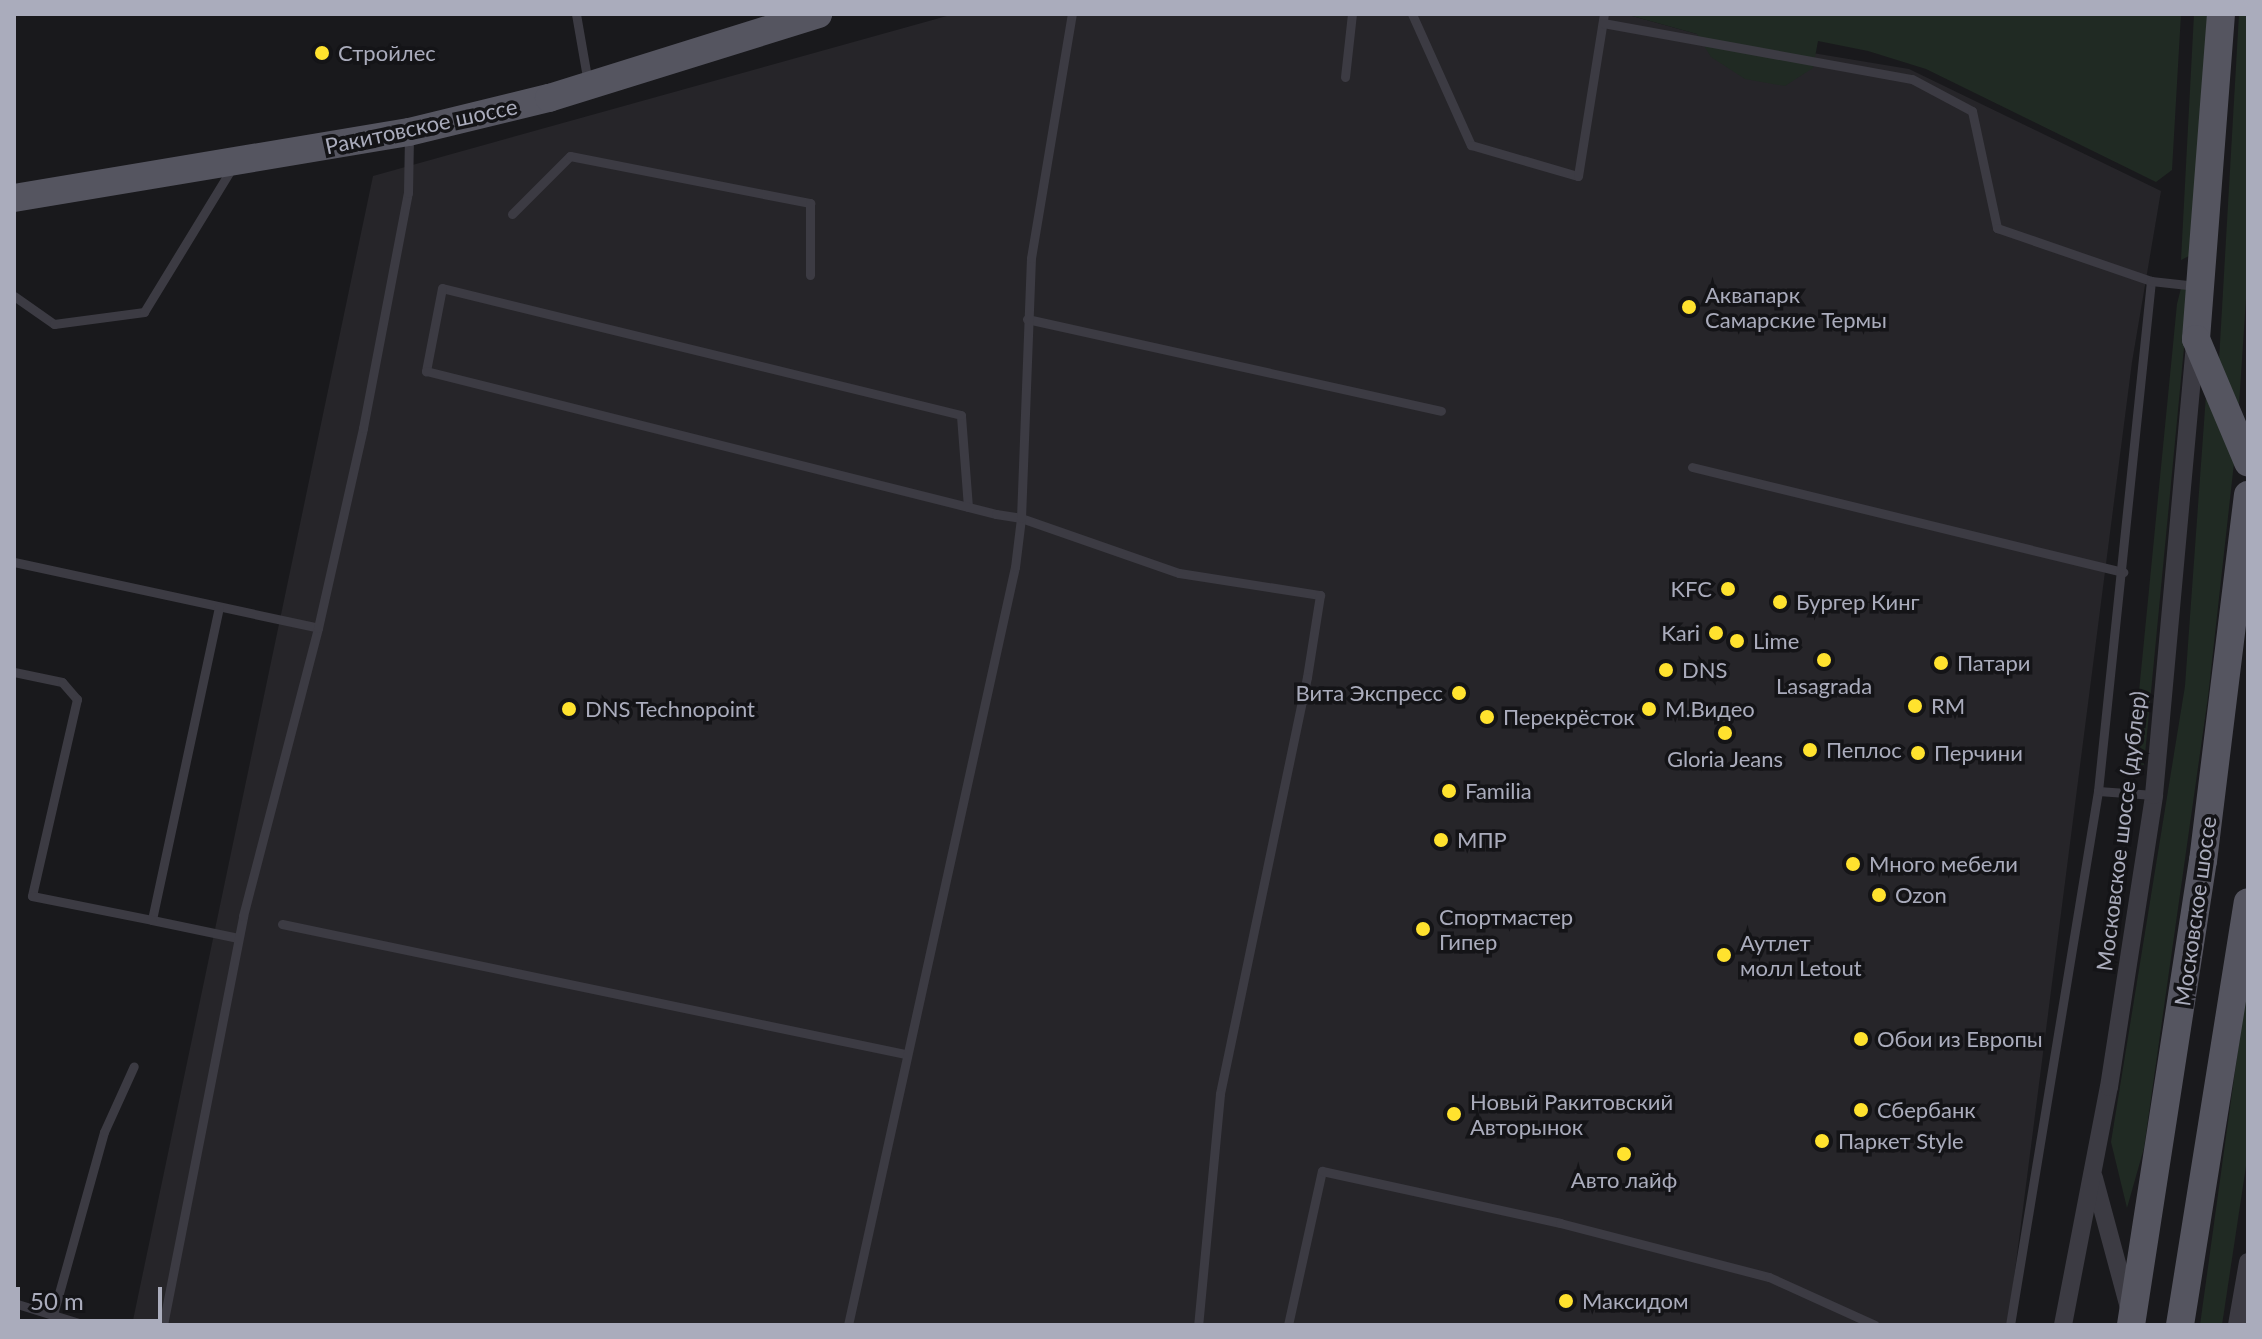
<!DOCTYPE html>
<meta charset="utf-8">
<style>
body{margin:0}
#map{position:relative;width:2262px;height:1339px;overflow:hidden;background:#19191c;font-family:Lato,sans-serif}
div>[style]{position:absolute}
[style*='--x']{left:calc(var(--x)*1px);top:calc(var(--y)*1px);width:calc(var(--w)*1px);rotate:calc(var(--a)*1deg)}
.built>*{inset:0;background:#262529}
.green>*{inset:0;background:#202a23}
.service>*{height:9px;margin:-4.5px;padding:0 4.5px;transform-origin:4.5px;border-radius:4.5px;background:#3c3b43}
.minor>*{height:18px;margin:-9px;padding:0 9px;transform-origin:9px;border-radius:9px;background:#3c3b43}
.primary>*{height:28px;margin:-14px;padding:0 14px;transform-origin:14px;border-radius:14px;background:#555560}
.dots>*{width:22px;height:22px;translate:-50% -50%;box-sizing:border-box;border:4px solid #141417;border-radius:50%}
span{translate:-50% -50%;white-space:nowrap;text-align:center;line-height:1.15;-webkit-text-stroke:7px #141417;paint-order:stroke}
.poi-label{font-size:22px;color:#aaacbc}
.left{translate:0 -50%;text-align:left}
.right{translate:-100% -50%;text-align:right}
.street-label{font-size:22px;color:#aaacbc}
.frame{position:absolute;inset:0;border:16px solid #aaacbc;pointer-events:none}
.scale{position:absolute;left:16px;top:1287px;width:146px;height:36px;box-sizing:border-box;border:4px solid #aaacbc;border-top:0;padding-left:10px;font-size:24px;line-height:28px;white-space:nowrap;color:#aaacbc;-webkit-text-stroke:6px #141417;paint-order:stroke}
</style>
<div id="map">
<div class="built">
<i style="clip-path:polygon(954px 14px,1625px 14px,1697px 34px,1909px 69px,2161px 191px,2132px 362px,2008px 1325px,132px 1325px,373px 176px)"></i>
</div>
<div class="green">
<i style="clip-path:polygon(1625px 14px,2181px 14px,2172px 170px,2156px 182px,1926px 69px,1868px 51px,1818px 41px,1813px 68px,1785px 86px,1745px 79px,1711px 57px,1697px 34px)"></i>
<i style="clip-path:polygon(2194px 14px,2208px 14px,2191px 255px,2181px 260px)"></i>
<i style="clip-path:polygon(2239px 14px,2248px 14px,2248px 269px,2238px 420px,2218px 378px)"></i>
<i style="clip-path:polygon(2190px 285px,2144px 765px,2132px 763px,2177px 304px,2181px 288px)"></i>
<i style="clip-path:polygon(2207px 381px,2234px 463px,2208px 697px,2144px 1148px,2127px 1208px,2111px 1142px,2185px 686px)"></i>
<i style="clip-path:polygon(2248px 977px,2248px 1153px,2222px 1325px,2200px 1325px)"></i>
</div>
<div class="service">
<i style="--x:576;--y:14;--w:70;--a:80.1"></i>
<i style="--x:1412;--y:14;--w:144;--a:65.8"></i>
<i style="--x:1471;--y:145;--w:111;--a:16.2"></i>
<i style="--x:1578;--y:176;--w:164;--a:-80.9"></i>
<i style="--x:1603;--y:23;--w:314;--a:10.3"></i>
<i style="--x:1912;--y:79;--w:68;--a:28.1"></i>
<i style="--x:1972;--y:111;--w:120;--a:77.9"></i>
<i style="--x:1997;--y:228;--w:163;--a:19"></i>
<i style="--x:1345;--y:77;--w:63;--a:-83.7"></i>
<i style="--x:512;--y:214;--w:82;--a:-45"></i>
<i style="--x:570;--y:156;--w:245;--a:11.1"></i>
<i style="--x:810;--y:203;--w:72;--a:90"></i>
<i style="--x:14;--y:296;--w:49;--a:35"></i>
<i style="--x:54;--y:324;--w:91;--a:-7.6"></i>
<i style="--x:144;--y:312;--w:169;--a:-58.6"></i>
<i style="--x:1027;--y:319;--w:424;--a:12.5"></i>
<i style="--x:1692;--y:467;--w:444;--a:13.7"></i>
<i style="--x:968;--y:507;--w:92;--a:-94.4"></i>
<i style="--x:961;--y:415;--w:534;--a:-166.25"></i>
<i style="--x:442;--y:288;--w:85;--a:100.9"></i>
<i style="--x:426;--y:371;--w:588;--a:14.08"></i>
<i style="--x:996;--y:514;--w:25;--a:9"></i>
<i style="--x:1021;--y:518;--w:167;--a:19.2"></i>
<i style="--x:1179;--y:573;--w:143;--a:8.9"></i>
<i style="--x:1320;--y:595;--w:83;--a:99"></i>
<i style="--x:1307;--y:677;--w:426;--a:101.8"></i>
<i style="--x:1220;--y:1094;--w:232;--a:95.4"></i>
<i style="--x:14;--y:562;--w:311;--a:12.2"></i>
<i style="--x:219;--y:607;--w:320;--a:102.1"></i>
<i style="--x:152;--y:920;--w:88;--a:11.8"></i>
<i style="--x:14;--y:672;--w:49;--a:11.8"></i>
<i style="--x:62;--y:682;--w:23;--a:49"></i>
<i style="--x:77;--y:699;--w:202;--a:102.9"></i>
<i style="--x:32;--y:896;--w:122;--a:11.3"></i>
<i style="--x:2098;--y:791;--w:56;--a:4.1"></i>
<i style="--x:282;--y:924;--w:636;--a:11.79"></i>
<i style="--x:14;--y:1303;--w:74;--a:17.2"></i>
<i style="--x:54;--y:1311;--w:186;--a:-74.4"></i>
<i style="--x:104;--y:1132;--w:72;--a:-65.6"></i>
<i style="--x:163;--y:1325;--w:417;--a:-78.9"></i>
<i style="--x:243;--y:916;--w:298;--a:-75.4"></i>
<i style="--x:318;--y:628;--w:205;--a:-77.3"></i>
<i style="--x:363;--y:428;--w:239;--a:-79.2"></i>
<i style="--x:408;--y:193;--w:57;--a:-89"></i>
<i style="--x:848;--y:1325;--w:776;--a:-77.58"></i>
<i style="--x:1015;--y:567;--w:49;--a:-83"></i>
<i style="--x:1021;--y:518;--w:260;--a:-87.8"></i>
<i style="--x:1031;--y:258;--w:247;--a:-80.5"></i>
<i style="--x:1288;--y:1325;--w:158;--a:-77.6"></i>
<i style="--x:1322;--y:1171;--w:244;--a:12.3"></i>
<i style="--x:1560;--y:1223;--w:216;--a:14.5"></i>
<i style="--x:1769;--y:1277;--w:116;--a:24.4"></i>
<i style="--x:2010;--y:1325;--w:541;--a:-80.64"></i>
<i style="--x:2098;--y:791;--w:513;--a:-84.07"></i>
<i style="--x:2151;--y:281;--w:46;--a:6.2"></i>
</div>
<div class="minor">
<i style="--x:2094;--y:1178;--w:135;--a:74.9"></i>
<i style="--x:2063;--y:1325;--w:242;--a:-79.1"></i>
<i style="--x:2109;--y:1087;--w:295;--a:-81.2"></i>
<i style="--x:2154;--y:795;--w:452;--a:-84.8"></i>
<i style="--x:2237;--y:1325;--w:64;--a:-80.1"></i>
</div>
<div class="primary">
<i style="--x:2221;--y:14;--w:326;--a:94.4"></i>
<i style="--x:2196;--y:339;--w:134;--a:67.1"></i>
<i style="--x:14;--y:198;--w:400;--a:-9.5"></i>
<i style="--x:409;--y:132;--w:144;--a:-13.7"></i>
<i style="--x:549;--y:98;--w:282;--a:-17.3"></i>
<i style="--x:2131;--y:1325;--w:470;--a:-81.2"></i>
<i style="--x:2203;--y:861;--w:369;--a:-83"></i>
<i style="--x:2180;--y:1325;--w:428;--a:-80.9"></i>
</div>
<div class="dots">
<i style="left:322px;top:53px;background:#ffe22e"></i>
<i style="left:1689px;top:307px;background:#ffe22e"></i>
<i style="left:1728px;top:589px;background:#ffe22e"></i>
<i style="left:1780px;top:602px;background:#ffe22e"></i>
<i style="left:1716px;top:633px;background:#ffe22e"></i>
<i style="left:1737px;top:641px;background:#ffe22e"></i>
<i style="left:1824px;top:660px;background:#ffe22e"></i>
<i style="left:1941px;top:663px;background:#ffe22e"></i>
<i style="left:1666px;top:670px;background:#ffe22e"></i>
<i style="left:1459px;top:693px;background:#ffe22e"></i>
<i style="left:1915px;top:706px;background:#ffe22e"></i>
<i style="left:569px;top:709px;background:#ffe22e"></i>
<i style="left:1649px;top:709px;background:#ffe22e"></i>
<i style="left:1487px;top:717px;background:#ffe22e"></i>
<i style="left:1725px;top:733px;background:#ffe22e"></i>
<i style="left:1810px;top:750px;background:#ffe22e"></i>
<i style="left:1918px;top:753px;background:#ffe22e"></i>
<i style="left:1449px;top:791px;background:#ffe22e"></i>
<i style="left:1441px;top:840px;background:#ffe22e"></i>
<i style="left:1853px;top:864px;background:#ffe22e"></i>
<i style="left:1879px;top:895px;background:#ffe22e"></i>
<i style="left:1423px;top:929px;background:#ffe22e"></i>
<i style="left:1724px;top:955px;background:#ffe22e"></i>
<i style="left:1861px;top:1039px;background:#ffe22e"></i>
<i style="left:1861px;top:1110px;background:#ffe22e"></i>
<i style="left:1454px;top:1114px;background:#ffe22e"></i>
<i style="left:1822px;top:1141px;background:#ffe22e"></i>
<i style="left:1624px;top:1154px;background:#ffe22e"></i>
<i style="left:1566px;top:1301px;background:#ffe22e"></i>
</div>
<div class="poi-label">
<span class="left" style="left:338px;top:53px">Стройлес</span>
<span class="left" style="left:1705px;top:307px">Аквапарк<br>Самарские Термы</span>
<span class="right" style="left:1712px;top:589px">KFC</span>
<span class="left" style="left:1796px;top:602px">Бургер Кинг</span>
<span class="right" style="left:1700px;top:633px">Kari</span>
<span class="left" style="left:1753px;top:641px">Lime</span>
<span class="left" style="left:1957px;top:663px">Патари</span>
<span class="left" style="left:1682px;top:670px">DNS</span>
<span style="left:1824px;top:686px">Lasagrada</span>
<span class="right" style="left:1443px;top:693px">Вита Экспресс</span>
<span class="left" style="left:1931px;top:706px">RM</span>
<span class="left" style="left:585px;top:709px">DNS Technopoint</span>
<span class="left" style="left:1665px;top:709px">М.Видео</span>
<span class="left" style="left:1503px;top:717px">Перекрёсток</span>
<span class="left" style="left:1826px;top:750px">Пеплос</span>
<span class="left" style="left:1934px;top:753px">Перчини</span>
<span style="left:1725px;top:759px">Gloria Jeans</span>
<span class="left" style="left:1465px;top:791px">Familia</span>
<span class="left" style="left:1457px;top:840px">МПР</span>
<span class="left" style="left:1869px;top:864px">Много мебели</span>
<span class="left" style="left:1895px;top:895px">Ozon</span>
<span class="left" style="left:1439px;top:929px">Спортмастер<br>Гипер</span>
<span class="left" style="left:1740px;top:955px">Аутлет<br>молл Letout</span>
<span class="left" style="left:1877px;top:1039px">Обои из Европы</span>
<span class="left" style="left:1470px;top:1114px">Новый Ракитовский<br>Авторынок</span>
<span class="left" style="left:1877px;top:1110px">Сбербанк</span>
<span class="left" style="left:1838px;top:1141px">Паркет Style</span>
<span style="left:1624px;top:1180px">Авто лайф</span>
<span class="left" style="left:1582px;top:1301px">Максидом</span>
</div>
<div class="street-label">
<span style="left:421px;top:126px;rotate:-12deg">Ракитовское шоссе</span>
<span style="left:2121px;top:831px;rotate:-83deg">Московское шоссе (дублер)</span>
<span style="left:2195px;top:911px;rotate:-82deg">Московское шоссе</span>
</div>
<div class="frame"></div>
<div class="scale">50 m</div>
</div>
